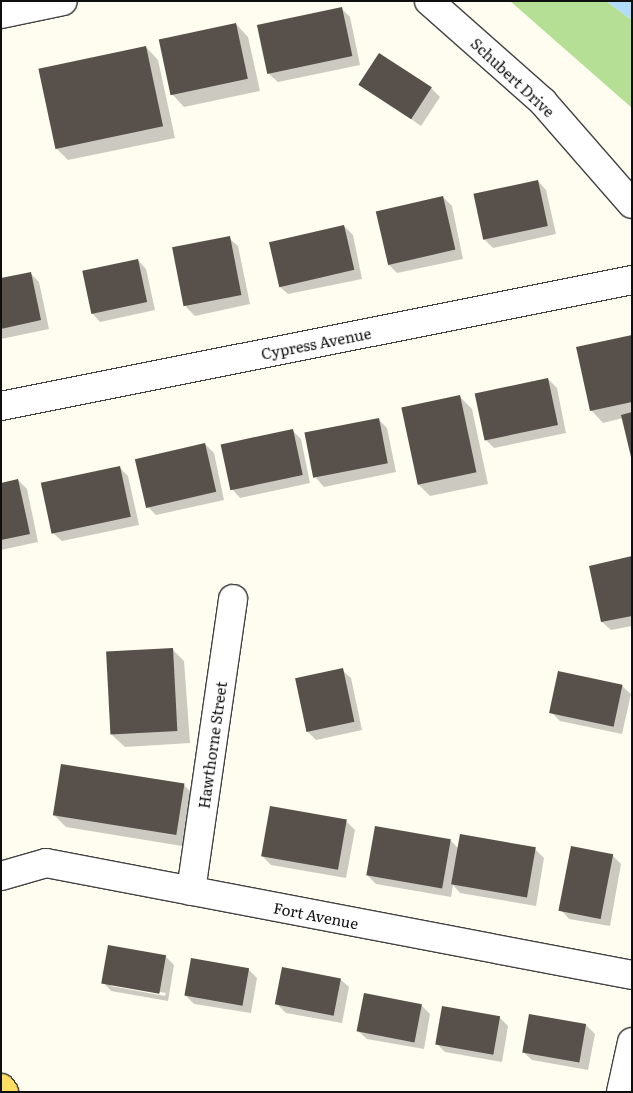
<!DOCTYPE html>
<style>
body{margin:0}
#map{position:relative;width:633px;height:1093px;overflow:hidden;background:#fffdf0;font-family:Literata,serif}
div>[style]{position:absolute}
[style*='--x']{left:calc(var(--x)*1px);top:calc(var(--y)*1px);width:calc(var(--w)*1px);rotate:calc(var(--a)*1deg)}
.forest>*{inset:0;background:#b4df95}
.water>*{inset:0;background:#b1ddfa}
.shadow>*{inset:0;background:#0003}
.building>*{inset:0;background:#58504a;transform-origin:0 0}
.roads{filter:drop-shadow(1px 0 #424242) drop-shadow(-1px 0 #424242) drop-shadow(0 1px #424242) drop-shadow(0 -1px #424242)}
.minor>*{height:28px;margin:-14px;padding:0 14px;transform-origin:14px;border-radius:14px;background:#fff}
.major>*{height:28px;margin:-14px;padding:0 14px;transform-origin:14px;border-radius:14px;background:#ffdd60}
span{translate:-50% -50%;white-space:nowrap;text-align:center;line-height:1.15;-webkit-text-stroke:5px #fff;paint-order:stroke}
.street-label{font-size:15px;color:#0f0f0f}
.frame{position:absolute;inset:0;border:2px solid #0f0f0f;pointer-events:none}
</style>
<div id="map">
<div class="forest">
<i style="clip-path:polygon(510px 1px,606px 1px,632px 20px,632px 108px)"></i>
</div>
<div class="water">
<i style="clip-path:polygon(606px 1px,632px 1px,632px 20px)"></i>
</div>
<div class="shadow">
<i style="clip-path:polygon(341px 8px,350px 17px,360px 65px,278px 82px,269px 74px)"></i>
<i style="clip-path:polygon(236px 24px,248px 37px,260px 91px,184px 107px,172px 94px)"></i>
<i style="clip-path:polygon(146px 47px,158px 60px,175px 138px,68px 160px,56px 148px)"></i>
<i style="clip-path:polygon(361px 84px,431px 88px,440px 97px,421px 126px)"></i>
<i style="clip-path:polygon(538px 181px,546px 190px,556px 234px,493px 248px,484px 239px,475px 195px)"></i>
<i style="clip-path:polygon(443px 197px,452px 206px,463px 259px,397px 273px,388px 264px)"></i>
<i style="clip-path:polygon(344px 226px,353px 235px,362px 279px,288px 294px,279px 286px)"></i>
<i style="clip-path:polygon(229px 238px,238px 246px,250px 304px,195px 316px,186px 307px)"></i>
<i style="clip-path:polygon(138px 260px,146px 269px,155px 310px,100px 322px,92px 313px)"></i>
<i style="clip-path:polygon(30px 273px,39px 282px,49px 329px,1px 339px,1px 279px)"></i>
<i style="clip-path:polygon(632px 336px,632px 455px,623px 418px,603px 423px,591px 410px)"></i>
<i style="clip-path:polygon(548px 379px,557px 388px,566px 433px,494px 448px,486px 440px)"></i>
<i style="clip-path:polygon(460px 397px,472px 409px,488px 484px,430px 496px,418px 484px)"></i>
<i style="clip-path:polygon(378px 419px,387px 428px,396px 472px,324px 487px,316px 478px)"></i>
<i style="clip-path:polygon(292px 430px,301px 439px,310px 483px,240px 498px,232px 489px)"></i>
<i style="clip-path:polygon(205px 444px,214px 453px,224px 500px,156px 515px,147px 506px)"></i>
<i style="clip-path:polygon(119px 467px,128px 476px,139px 525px,62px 541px,53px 533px)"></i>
<i style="clip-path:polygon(18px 480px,27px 489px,38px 542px,1px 550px,1px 484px)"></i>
<i style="clip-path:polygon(632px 558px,632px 626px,611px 630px,602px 622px)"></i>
<i style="clip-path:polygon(172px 649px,184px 661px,190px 743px,125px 747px,112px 735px)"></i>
<i style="clip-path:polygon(342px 670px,351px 678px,362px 730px,316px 740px,307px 731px)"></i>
<i style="clip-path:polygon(622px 686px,631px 694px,622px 734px,560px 721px,551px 712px)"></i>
<i style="clip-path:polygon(184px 785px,196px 797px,188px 847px,66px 827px,54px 815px)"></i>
<i style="clip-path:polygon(346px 821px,355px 830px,346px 878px,271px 865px,262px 856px)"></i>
<i style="clip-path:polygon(376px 827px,451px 841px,458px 848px,535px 849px,544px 858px,536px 906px,460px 893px,453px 885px,451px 897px,376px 884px,367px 875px)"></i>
<i style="clip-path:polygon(612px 855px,621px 864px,610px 926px,569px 919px,561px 910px)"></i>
<i style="clip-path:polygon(evenodd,166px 957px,174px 965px,168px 1001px,111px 991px,103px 982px,166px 957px,111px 983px,166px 993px,165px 996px,111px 986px,111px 983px)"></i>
<i style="clip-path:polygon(248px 969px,257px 978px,251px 1013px,194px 1004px,185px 995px)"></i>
<i style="clip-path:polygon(340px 979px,349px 987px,342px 1023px,286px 1013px,277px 1004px)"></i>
<i style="clip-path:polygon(421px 1005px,430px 1014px,424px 1049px,367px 1039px,358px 1031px)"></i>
<i style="clip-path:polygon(530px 1015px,586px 1025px,595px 1034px,588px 1070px,532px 1060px,523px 1052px)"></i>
<i style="clip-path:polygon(499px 1017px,508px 1026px,502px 1062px,445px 1052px,437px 1044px)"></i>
</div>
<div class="building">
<i style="left:342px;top:7px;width:50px;height:87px;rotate:78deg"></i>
<i style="left:236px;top:23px;width:57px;height:79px;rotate:78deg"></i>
<i style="left:146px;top:46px;width:82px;height:110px;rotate:78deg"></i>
<i style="left:379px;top:53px;width:63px;height:38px;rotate:33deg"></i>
<i style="left:538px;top:180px;width:47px;height:66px;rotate:78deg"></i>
<i style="left:443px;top:196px;width:55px;height:69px;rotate:77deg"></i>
<i style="left:344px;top:225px;width:46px;height:77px;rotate:77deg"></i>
<i style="left:230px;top:236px;width:60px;height:59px;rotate:79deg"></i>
<i style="left:138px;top:259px;width:44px;height:57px;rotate:78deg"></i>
<i style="clip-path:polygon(31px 272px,41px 320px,1px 329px,1px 278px)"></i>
<i style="clip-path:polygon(632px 335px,632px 402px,590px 411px,576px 347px)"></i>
<i style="left:548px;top:378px;width:48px;height:75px;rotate:78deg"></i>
<i style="left:460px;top:395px;width:79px;height:60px;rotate:78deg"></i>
<i style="clip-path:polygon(632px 412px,632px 457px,631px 457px,621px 415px)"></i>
<i style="left:379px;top:418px;width:46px;height:76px;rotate:79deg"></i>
<i style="left:293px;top:429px;width:47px;height:74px;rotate:78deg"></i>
<i style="left:205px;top:443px;width:50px;height:72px;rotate:77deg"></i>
<i style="left:120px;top:466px;width:52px;height:81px;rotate:78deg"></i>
<i style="clip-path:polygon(18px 479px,30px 534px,1px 540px,1px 483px)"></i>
<i style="clip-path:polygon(632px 556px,632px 616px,601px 622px,589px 566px)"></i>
<i style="left:173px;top:648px;width:83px;height:67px;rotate:87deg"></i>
<i style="left:343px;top:668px;width:55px;height:49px;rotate:78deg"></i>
<i style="left:558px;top:671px;width:66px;height:43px;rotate:12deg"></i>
<i style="left:61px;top:764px;width:125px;height:52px;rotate:9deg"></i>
<i style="left:270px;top:806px;width:78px;height:51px;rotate:10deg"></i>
<i style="left:375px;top:826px;width:77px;height:50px;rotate:10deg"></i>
<i style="left:460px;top:834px;width:77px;height:51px;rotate:10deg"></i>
<i style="left:571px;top:846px;width:43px;height:66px;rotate:11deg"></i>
<i style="left:108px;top:945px;width:59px;height:39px;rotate:10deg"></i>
<i style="left:191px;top:958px;width:59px;height:38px;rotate:10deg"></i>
<i style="left:282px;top:967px;width:60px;height:38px;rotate:11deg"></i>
<i style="left:364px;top:993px;width:59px;height:39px;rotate:11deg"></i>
<i style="left:442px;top:1006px;width:59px;height:39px;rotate:10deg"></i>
<i style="left:529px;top:1014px;width:58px;height:39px;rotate:10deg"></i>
</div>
<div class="roads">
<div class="minor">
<i style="--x:429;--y:1;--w:152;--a:41.5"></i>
<i style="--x:543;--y:102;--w:135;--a:48.9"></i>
<i style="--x:1;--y:14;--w:63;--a:-11.8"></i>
<i style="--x:1;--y:406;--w:643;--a:-11.29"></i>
<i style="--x:1;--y:876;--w:47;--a:-16.1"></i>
<i style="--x:46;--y:863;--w:597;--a:10.82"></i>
<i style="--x:191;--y:891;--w:295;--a:-81.8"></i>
<i style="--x:621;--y:1092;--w:51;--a:-77.6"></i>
</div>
<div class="major">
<i style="--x:1;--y:1088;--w:5;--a:53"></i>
</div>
</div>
<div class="street-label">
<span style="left:513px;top:77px;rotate:43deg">Schubert Drive</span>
<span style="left:316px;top:343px;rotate:-11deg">Cypress Avenue</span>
<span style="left:212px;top:745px;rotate:-82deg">Hawthorne Street</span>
<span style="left:316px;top:915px;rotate:11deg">Fort Avenue</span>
</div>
<div class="frame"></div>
</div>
